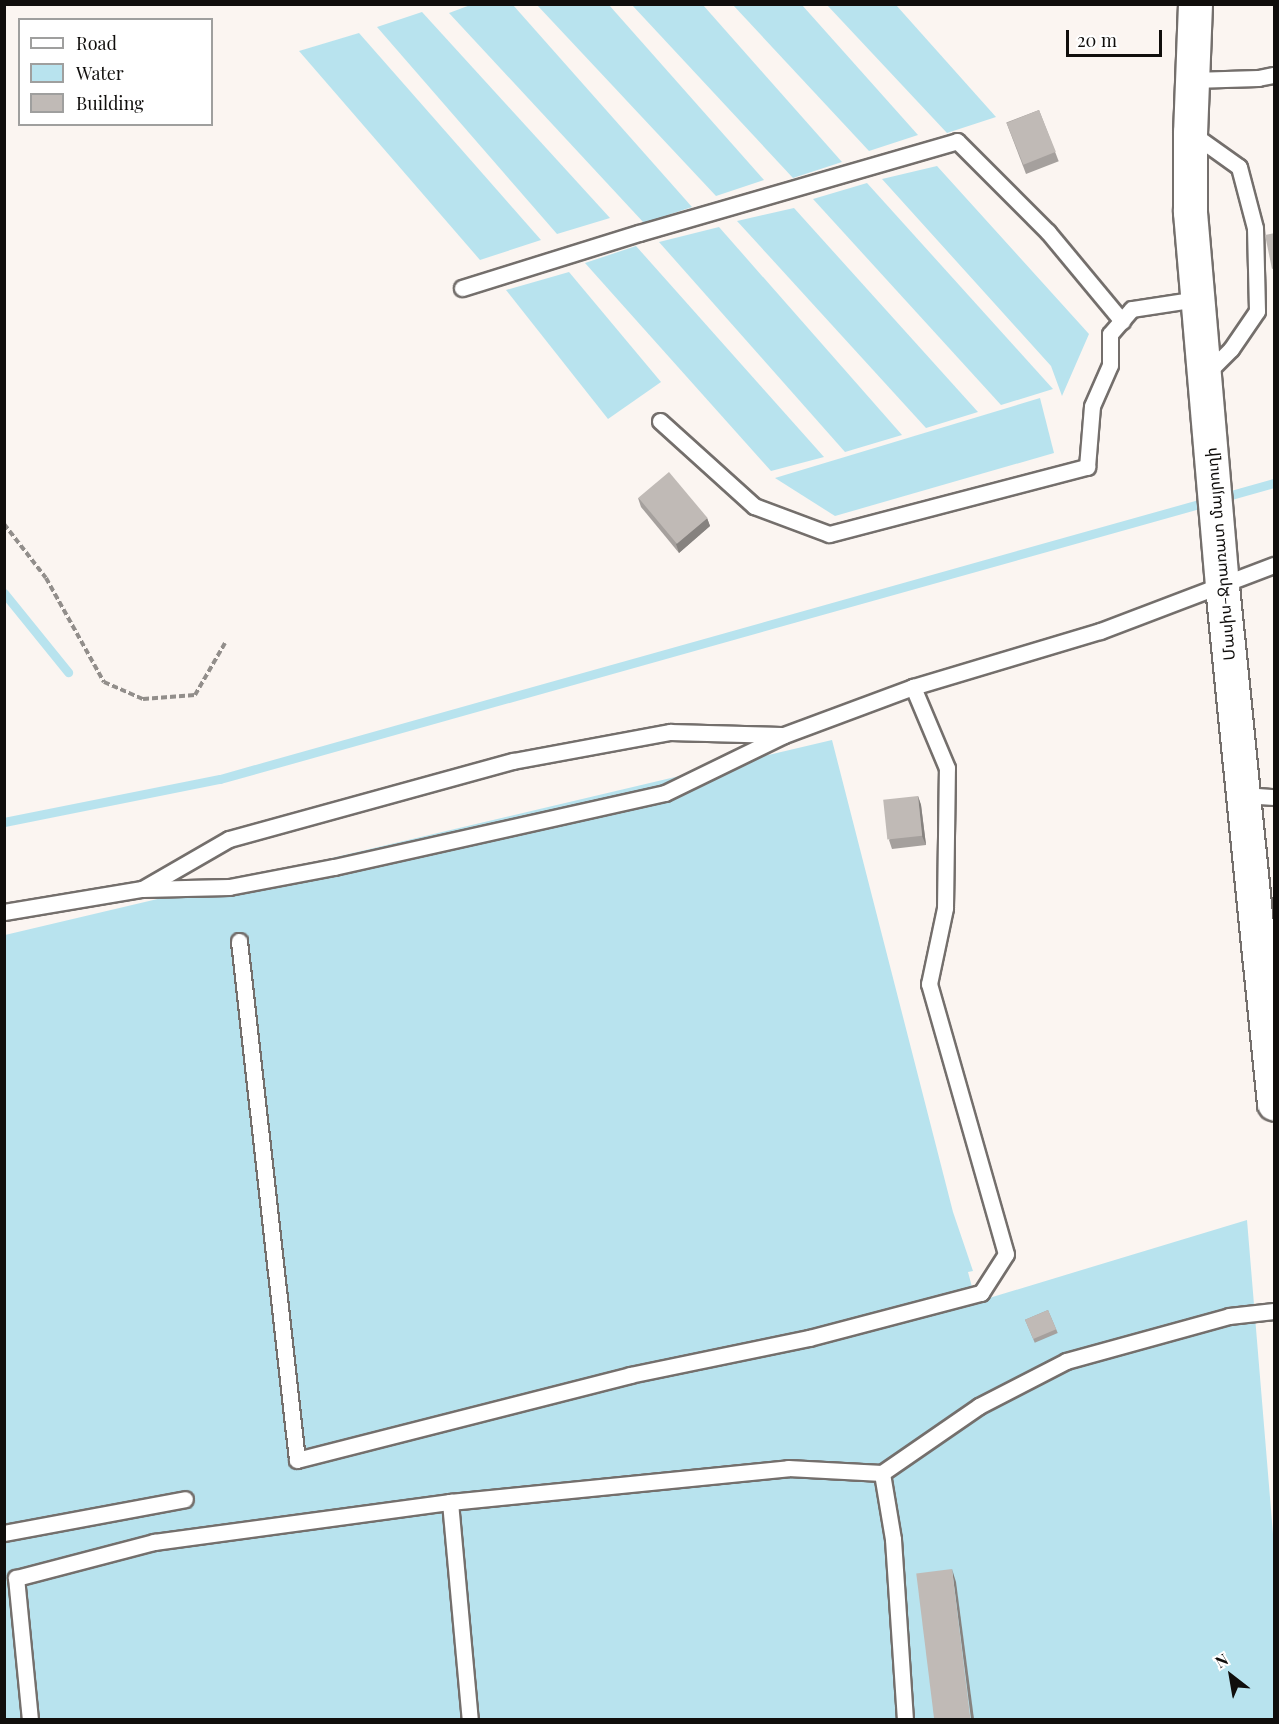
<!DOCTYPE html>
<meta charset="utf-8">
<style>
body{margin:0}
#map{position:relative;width:1279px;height:1724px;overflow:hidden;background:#fbf5f1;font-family:"Playfair Display","Noto Sans Armenian",serif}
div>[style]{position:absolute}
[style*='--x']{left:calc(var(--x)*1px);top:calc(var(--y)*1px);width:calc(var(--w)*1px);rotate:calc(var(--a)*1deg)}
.water>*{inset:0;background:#b8e3ee}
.stream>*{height:9px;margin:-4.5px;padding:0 4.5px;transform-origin:4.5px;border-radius:4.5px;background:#b8e3ee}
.path>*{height:4px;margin-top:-2px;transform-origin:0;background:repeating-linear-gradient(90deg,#928e8b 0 6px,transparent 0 9px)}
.roads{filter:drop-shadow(2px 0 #746f6c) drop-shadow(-2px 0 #746f6c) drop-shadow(0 2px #746f6c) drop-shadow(0 -2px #746f6c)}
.service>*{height:15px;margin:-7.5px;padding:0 7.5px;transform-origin:7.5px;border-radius:7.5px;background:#fff}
.primary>*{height:33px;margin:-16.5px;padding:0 16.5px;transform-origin:16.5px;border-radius:16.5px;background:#fff}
.wall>*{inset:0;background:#a5a09d;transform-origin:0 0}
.shaded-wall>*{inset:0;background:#86827f}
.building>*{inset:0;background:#c0bab6;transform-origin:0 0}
span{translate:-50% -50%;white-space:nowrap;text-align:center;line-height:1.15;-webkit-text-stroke:4.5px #fff;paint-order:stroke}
.street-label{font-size:16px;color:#100e0c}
.frame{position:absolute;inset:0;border:6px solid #100e0c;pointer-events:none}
.legend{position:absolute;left:18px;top:18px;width:195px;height:108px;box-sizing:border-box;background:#fff;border:2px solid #9f9f9e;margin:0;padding:8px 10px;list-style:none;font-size:18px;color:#100e0c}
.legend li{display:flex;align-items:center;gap:12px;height:30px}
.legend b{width:30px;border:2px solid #9f9f9e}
.north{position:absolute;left:1201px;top:1646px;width:60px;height:60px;-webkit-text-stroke:4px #fff;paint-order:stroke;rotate:329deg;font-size:16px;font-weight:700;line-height:24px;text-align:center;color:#100e0c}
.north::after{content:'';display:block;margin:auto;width:21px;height:27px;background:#100e0c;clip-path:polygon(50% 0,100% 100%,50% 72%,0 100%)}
.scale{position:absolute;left:1066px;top:30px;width:96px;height:27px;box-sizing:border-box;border:3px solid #100e0c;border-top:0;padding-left:8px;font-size:18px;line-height:21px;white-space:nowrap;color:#100e0c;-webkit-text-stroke:4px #fff;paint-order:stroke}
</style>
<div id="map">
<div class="water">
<i style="clip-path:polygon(473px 4px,513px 5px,692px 207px,644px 223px,449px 13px)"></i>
<i style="clip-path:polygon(537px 5px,609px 5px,764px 180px,716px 196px)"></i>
<i style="clip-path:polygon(632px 5px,703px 5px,842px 162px,793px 178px)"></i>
<i style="clip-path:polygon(733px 5px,802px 5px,918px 135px,869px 151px)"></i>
<i style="clip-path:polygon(827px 5px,896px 5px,996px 117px,947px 133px)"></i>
<i style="clip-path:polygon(422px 12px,610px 218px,557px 234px,377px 27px)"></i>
<i style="clip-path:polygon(359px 33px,541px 240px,480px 260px,299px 51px)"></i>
<i style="clip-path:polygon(937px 166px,1089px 334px,1062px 396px,1051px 366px,882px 179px)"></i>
<i style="clip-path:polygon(867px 183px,1053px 389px,1001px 405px,813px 199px)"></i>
<i style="clip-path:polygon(794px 208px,978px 412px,926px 428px,737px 221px)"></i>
<i style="clip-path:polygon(719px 227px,902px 435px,845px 452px,659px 242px)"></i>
<i style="clip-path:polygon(636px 246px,824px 457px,771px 471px,585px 263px)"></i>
<i style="clip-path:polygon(569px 272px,661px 382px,608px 419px,506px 290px)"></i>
<i style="clip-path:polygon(1040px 398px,1054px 453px,835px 516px,775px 478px)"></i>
<i style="clip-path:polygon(832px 740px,953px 1212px,973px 1271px,968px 1272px,976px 1302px,1247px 1220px,1274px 1546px,1274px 1719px,5px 1719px,5px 935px)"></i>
</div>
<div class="stream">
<i style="--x:4;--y:593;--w:102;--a:51"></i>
<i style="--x:4;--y:822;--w:220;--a:-11.3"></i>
<i style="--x:220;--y:779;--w:1095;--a:-15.69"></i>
</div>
<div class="path">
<i style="--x:4;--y:524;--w:68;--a:52.1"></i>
<i style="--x:46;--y:578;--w:119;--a:60.9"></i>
<i style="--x:104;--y:682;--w:43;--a:23.6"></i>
<i style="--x:143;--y:699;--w:52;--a:-4.4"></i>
<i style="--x:195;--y:695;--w:60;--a:-60"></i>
</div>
<div class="roads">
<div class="service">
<i style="--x:1192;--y:80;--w:66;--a:-1.7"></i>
<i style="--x:1258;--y:78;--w:16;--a:-11"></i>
<i style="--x:1190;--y:132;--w:60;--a:35.5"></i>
<i style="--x:1239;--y:167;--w:63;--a:75.3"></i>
<i style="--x:1255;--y:228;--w:83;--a:88.6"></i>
<i style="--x:1257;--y:311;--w:46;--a:124.4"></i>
<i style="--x:1231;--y:349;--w:35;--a:135"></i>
<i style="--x:462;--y:288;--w:185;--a:-17.3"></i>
<i style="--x:639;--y:233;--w:331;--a:-16.1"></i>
<i style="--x:957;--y:141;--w:129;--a:45"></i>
<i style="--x:1048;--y:232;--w:116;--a:50.3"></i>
<i style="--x:660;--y:421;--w:127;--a:42.1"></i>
<i style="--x:754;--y:506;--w:80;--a:20.5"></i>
<i style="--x:829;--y:534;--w:267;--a:-14.6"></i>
<i style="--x:1087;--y:467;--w:61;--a:-85.3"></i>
<i style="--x:1092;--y:406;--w:45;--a:-66.3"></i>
<i style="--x:1110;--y:365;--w:31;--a:-90"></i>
<i style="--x:1110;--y:334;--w:33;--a:-49"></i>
<i style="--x:1132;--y:309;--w:66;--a:-8.7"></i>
<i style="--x:1244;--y:795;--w:30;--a:4"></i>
<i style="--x:144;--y:888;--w:98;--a:-30"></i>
<i style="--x:229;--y:839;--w:295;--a:-15.4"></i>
<i style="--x:513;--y:761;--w:160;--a:-10.5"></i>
<i style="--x:670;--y:732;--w:111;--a:1.5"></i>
<i style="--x:4;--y:912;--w:140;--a:-9.5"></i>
<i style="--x:142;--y:889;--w:87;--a:-1.3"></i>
<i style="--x:229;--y:887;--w:107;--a:-10.8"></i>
<i style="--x:334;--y:867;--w:339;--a:-12.6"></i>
<i style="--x:665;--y:793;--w:132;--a:-26"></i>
<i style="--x:784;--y:735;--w:138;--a:-20.4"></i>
<i style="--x:913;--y:687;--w:195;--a:-16.7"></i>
<i style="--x:1100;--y:631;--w:186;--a:-20.8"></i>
<i style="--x:239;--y:941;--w:522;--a:83.62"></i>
<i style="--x:297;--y:1460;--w:344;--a:-14.3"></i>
<i style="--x:630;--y:1375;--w:183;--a:-11.7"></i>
<i style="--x:809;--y:1338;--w:178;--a:-14.7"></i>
<i style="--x:981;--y:1293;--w:46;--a:-57.3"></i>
<i style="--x:1006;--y:1254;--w:281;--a:-105.9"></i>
<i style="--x:929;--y:984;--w:78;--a:-78.1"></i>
<i style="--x:945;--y:908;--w:140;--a:-89.2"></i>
<i style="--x:947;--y:768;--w:88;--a:-112.8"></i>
<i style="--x:450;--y:1502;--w:219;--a:84.8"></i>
<i style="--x:4;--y:1533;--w:184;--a:-10.6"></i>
<i style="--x:30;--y:1720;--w:143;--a:-95.6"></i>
<i style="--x:16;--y:1578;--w:143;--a:-14.6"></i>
<i style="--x:154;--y:1542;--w:299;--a:-7.7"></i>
<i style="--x:450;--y:1502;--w:340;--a:-5.7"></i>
<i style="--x:788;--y:1468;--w:94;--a:3"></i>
<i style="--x:905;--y:1720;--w:181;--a:-93.8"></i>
<i style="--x:893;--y:1539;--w:67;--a:-99.5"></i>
<i style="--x:882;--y:1473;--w:118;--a:-34.6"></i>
<i style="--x:979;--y:1406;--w:98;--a:-27.3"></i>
<i style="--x:1066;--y:1361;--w:169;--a:-15.4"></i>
<i style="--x:1229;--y:1316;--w:45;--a:-6.3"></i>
</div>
<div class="primary">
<i style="--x:1195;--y:4;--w:128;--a:92.2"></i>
<i style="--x:1190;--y:132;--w:80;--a:90"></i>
<i style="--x:1190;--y:212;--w:375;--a:85.1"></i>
<i style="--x:1222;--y:586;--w:520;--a:84.26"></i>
</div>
</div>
<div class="wall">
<i style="left:1039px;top:110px;width:55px;height:35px;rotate:69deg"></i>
<i style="clip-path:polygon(638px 498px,707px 518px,710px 526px,679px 553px,641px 507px)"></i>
<i style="clip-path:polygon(918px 796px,921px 805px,926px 845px,892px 849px,889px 840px)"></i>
<i style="left:1048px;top:1310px;width:25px;height:25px;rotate:67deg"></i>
</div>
<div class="shaded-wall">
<i style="clip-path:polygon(707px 518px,710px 526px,679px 553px,676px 544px)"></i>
<i style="clip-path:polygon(918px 796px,921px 805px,926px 845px,922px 836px)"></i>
<i style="clip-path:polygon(952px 1569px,956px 1582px,974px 1719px,971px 1719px)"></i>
</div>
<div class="building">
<i style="left:1039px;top:110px;width:45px;height:35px;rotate:68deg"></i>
<i style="clip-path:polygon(1275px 233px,1275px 268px,1272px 269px,1265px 235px)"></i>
<i style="left:669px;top:472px;width:60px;height:40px;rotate:50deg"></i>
<i style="left:918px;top:796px;width:40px;height:35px;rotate:84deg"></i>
<i style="left:1048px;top:1310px;width:21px;height:25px;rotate:67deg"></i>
<i style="left:952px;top:1569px;width:151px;height:36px;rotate:83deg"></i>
</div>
<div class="street-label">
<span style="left:1220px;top:554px;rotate:-95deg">Մասիս-Ջրառատ մայրուղի</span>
</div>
<div class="frame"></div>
<ul class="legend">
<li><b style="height:8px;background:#fff"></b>Road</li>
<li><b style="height:16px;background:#b8e3ee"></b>Water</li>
<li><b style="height:16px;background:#c0bab6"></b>Building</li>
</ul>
<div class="north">N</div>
<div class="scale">20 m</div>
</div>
